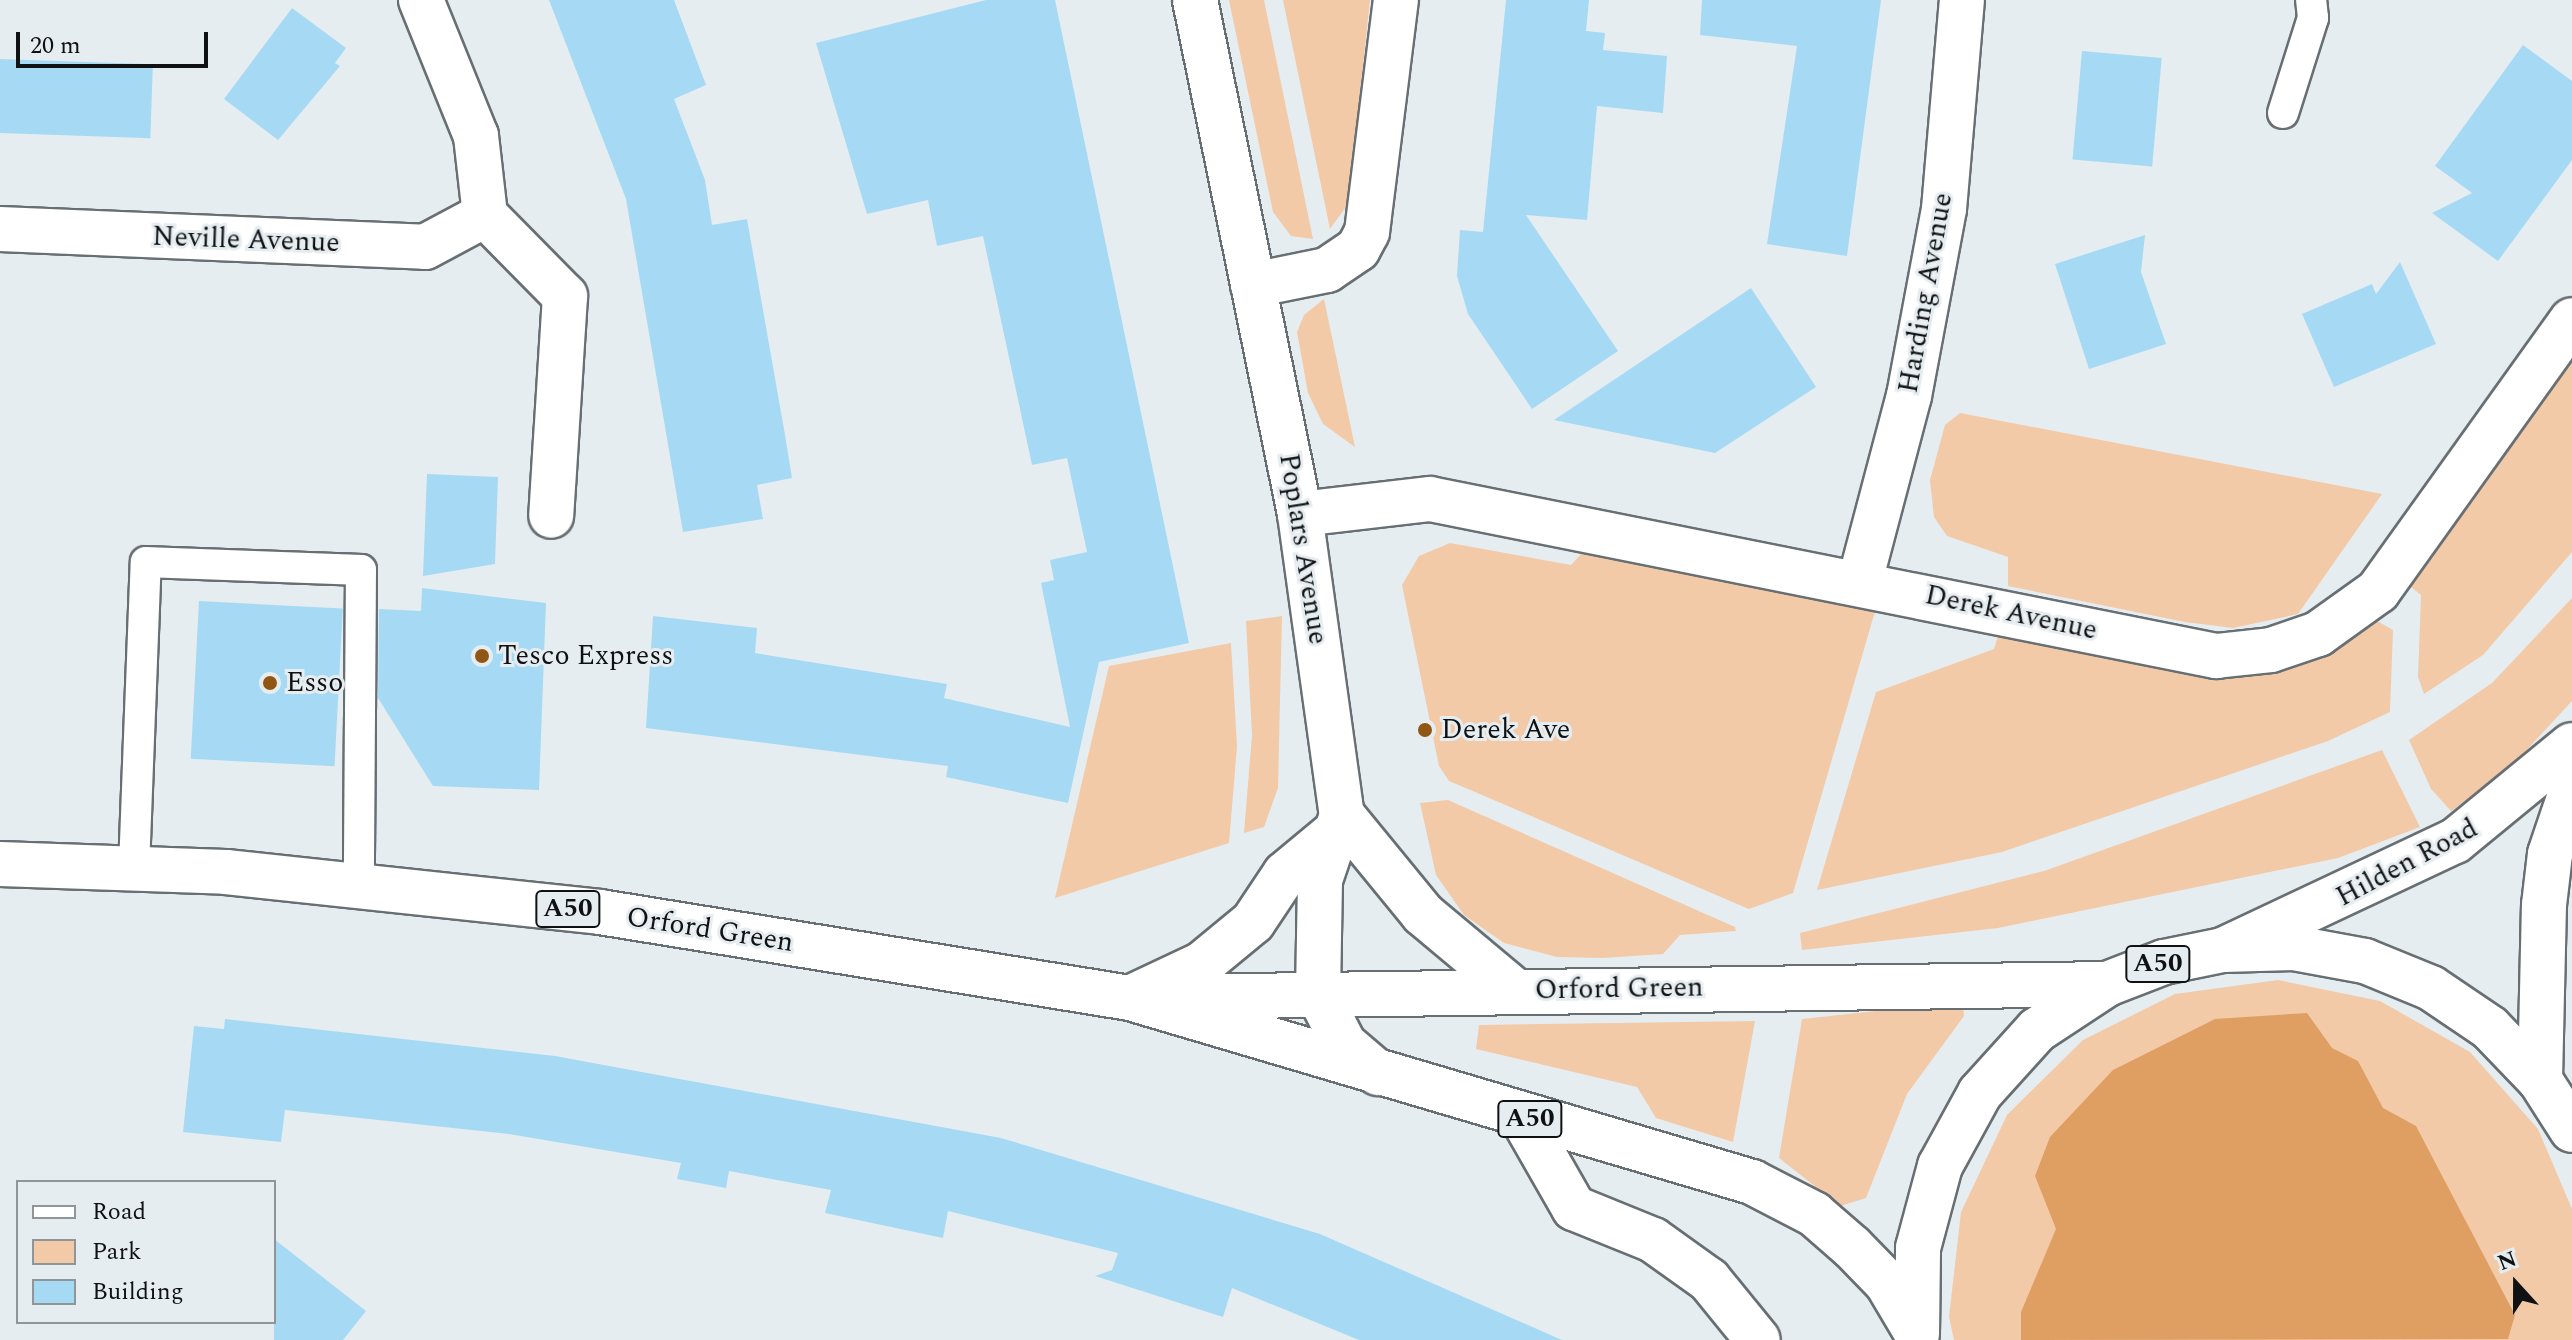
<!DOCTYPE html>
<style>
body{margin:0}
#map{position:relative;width:2572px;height:1340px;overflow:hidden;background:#e6edf1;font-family:Spectral,serif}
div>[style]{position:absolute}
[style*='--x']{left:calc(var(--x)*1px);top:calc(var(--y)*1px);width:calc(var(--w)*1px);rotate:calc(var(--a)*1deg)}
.green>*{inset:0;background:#f2caa7}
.forest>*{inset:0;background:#df9f63}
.building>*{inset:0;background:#a6daf4;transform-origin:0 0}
.roads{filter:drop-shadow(2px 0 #686f73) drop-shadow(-2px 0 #686f73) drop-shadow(0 2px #686f73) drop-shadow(0 -2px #686f73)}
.lane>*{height:30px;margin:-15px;padding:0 15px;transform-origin:15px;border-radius:15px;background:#fff}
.street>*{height:44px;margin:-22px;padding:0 22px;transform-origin:22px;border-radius:22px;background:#fff}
.secondary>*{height:44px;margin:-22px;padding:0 22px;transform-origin:22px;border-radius:22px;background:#fff}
.primary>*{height:44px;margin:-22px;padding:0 22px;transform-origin:22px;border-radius:22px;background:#fff}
.dots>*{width:22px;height:22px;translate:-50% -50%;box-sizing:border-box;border:4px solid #e6edf1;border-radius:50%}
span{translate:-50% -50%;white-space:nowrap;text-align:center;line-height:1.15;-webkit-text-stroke:6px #e6edf1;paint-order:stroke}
.shield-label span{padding:2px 6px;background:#e6edf1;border:2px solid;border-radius:6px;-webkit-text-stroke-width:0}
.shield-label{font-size:26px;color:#0f1112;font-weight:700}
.street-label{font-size:28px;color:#0f1112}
.poi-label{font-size:28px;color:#0f1112}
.left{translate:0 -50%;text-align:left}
.legend{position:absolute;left:16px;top:1180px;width:260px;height:144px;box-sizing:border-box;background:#e6edf1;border:2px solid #909598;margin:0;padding:10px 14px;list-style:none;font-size:24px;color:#0f1112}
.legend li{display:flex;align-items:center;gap:16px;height:40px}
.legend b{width:40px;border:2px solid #909598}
.north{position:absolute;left:2476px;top:1244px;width:80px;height:80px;-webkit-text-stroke:6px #e6edf1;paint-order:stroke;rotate:339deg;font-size:22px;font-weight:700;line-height:32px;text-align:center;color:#0f1112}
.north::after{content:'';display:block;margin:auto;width:28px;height:36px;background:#0f1112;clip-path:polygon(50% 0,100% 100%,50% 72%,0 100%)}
.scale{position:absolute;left:16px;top:32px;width:192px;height:36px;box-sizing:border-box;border:4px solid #0f1112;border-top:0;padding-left:10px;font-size:24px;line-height:28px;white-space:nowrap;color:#0f1112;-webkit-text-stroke:6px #e6edf1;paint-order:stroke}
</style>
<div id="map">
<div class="green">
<i style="clip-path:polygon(1229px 0,1264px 0,1313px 239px,1291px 236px,1273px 212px)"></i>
<i style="clip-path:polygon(1283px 0,1370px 0,1348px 204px,1330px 229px)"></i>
<i style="clip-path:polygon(1324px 299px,1355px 447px,1323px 424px,1308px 393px,1297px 332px,1304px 315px)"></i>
<i style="clip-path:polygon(2572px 345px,2572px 552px,2483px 655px,2424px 694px,2418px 677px,2421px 595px,2406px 583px)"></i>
<i style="clip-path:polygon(1960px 413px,2382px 494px,2298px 614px,2233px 628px,2185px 622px,2008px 586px,2008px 557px,1947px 536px,1934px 517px,1930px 480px,1945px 425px)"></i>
<i style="clip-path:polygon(1450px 543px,1571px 565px,1583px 552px,1876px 608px,1793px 893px,1749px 909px,1449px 781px,1439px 766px,1402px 585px,1419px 556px)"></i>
<i style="clip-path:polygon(2572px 598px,2572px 701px,2508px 770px,2451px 811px,2431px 789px,2409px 740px,2492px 683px)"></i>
<i style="clip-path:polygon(1282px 616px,1278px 788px,1264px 827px,1244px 833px,1252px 735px,1246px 621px)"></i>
<i style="clip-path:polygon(2372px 618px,2393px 630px,2390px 712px,2328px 741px,2002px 852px,1817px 890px,1876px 692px,1994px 649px,1999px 633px,2165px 664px)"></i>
<i style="clip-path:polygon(1231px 643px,1237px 746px,1229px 843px,1055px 898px,1109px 666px)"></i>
<i style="clip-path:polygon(2382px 750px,2420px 827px,2338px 858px,1998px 928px,1802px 950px,1800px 933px,2044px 871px)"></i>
<i style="clip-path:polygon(1448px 800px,1735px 927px,1736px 931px,1680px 935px,1663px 954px,1603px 958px,1557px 957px,1504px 943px,1464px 915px,1436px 875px,1420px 803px)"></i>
<i style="clip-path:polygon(2278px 980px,2380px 1001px,2470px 1052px,2538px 1129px,2572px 1209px,2572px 1340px,1954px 1340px,1949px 1317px,1961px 1212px,2007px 1115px,2083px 1040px,2175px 994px)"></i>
<i style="clip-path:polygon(1950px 1003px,1963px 1006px,1964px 1016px,1907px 1094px,1866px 1198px,1840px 1206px,1779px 1158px,1802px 1019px)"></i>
<i style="clip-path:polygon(1755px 1021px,1733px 1142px,1656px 1118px,1637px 1087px,1476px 1049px,1479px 1025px)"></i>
</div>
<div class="forest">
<i style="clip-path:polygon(2307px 1013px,2332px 1048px,2358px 1061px,2383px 1108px,2416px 1126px,2515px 1315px,2508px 1339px,2021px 1340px,2021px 1312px,2056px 1229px,2035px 1176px,2050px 1137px,2113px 1070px,2215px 1019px)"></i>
</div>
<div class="building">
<i style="clip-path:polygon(549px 0,674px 0,706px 85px,674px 99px,705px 180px,712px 225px,747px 219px,785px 435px,792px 478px,757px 485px,763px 519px,683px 532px,626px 199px)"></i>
<i style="clip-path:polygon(986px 0,1055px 0,1189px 643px,1099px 662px,1068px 803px,946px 777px,948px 766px,646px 728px,653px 616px,757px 628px,755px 653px,947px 684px,944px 698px,1070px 727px,1041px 583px,1054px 580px,1050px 560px,1087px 552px,1067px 458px,1032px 465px,983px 236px,937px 246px,928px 200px,867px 214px,816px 43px)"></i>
<i style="clip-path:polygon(1506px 0,1589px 0,1586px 31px,1605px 33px,1603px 50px,1667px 56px,1663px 113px,1597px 106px,1587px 220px,1526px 215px,1618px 351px,1532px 409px,1468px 314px,1457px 276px,1460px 230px,1483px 232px)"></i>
<i style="clip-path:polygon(1702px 0,1881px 0,1847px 256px,1767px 244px,1797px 46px,1700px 35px)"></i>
<i style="clip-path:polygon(292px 8px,346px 48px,335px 63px,340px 66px,278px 140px,224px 99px)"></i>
<i style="clip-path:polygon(2523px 45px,2572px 81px,2572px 160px,2498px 261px,2432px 213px,2472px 193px,2435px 166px)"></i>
<i style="left:2082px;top:51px;width:80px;height:109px;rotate:5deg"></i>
<i style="left:0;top:59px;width:153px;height:74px;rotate:2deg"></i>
<i style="clip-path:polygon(2145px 235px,2141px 272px,2166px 344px,2089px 369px,2055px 264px)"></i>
<i style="clip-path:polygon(2400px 262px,2436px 344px,2334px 387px,2302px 314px,2372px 284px,2376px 294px)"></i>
<i style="clip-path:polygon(1751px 288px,1816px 387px,1715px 453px,1554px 420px)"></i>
<i style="clip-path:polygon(427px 474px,498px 477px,495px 564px,423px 576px)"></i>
<i style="clip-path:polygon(422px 588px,546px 603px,539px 790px,433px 786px,378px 698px,379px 609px,421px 611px)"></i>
<i style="left:199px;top:601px;width:144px;height:158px;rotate:3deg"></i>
<i style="clip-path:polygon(225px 1019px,555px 1056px,1001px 1138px,1320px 1234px,1562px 1340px,1359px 1340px,1232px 1288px,1223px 1317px,1095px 1276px,1112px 1270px,1118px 1253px,948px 1211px,943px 1238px,825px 1213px,831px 1190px,729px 1171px,726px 1188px,677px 1179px,681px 1163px,509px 1134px,285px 1110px,281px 1142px,183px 1132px,194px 1026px,224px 1029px)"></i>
<i style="clip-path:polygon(274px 1239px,366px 1311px,343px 1340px,274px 1340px)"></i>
</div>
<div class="roads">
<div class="lane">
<i style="--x:2283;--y:113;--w:100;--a:-72.5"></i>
<i style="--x:2313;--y:18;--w:18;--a:-96"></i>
<i style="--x:134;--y:868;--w:306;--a:-87.8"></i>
<i style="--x:146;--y:562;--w:215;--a:2.1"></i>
<i style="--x:361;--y:570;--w:316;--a:90.4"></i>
</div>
<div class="street">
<i style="--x:485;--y:215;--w:114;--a:45.4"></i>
<i style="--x:565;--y:296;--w:220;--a:93.6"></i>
<i style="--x:0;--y:229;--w:425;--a:2.4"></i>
<i style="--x:425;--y:247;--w:68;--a:-28.1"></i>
<i style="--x:485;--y:215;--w:80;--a:-96.5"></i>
<i style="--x:476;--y:136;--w:147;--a:-112"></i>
<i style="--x:1253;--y:285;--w:76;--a:-11.5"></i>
<i style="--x:1327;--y:270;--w:37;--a:-34"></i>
<i style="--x:1358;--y:249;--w:19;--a:-62"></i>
<i style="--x:1367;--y:232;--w:234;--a:-82.9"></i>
<i style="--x:1300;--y:514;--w:131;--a:-6.6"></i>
<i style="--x:1430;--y:499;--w:802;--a:11.3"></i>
<i style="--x:2216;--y:656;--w:55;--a:-6.2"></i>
<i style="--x:2271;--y:650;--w:50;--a:-18.8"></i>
<i style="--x:2318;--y:634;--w:74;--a:-35.6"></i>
<i style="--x:2378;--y:591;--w:333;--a:-54.4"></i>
<i style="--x:1860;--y:581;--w:191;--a:-75.2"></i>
<i style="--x:1909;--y:396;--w:190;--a:-79.4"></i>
<i style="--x:1944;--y:209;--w:210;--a:-85.1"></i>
<i style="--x:2225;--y:949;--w:254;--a:-25.2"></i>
<i style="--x:2455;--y:841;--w:151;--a:-39.4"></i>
<i style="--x:2540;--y:1080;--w:175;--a:-88.7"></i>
<i style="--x:2544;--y:905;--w:51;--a:-83.3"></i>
<i style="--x:2550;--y:854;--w:69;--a:-71.3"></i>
<i style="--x:1522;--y:1117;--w:105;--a:60.3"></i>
<i style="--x:1574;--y:1208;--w:85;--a:22.1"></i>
<i style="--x:1653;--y:1240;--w:69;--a:35.5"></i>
<i style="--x:1709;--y:1280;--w:77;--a:50.8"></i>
</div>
<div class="secondary">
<i style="--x:1195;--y:0;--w:525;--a:78.45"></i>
<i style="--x:1300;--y:514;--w:304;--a:82.1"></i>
<i style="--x:1342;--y:815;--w:128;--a:50.7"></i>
<i style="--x:1423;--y:914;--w:120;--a:39.9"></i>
<i style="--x:1342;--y:815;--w:69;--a:108.7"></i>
<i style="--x:1320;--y:880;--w:113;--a:91"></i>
<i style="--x:1318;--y:993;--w:57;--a:63"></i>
<i style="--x:1344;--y:1044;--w:45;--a:40.5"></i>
<i style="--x:1130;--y:998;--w:80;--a:-25.3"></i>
<i style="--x:1202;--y:964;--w:66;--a:-39.5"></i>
<i style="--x:1253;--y:922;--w:58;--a:-56.3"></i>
<i style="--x:1285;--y:874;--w:61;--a:-39.7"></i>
</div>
<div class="primary">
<i style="--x:0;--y:864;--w:226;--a:2"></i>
<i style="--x:226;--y:872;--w:376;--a:6.1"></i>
<i style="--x:600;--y:912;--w:537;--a:9.22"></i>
<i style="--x:1130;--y:998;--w:649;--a:16.48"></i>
<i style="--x:1752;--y:1182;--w:70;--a:27.3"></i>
<i style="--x:1814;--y:1214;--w:50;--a:41"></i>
<i style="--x:1852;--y:1247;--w:50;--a:45.8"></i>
<i style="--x:1887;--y:1283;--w:57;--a:59.4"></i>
<i style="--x:1169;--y:997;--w:938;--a:-0.79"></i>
<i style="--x:1917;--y:1334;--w:86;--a:-89.3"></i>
<i style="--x:1918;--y:1248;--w:85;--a:-75"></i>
<i style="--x:1940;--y:1166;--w:83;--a:-61.3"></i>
<i style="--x:1980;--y:1093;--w:85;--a:-47.9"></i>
<i style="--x:2037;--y:1030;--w:84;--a:-33.3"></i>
<i style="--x:2107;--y:984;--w:61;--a:-21.1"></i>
<i style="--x:2164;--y:962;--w:60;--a:-11.5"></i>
<i style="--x:2223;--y:950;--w:71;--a:-1.6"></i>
<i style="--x:2294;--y:948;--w:72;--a:10.4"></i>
<i style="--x:2365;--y:961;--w:71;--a:22.2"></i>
<i style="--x:2431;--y:988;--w:71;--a:34.1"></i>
<i style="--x:2490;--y:1028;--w:72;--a:46.1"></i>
<i style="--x:2540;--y:1080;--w:59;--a:57.4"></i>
</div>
</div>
<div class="dots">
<i style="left:482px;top:656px;background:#915614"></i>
<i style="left:270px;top:683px;background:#915614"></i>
<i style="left:1425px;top:730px;background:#915614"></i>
</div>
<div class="shield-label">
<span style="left:568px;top:909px">A50</span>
<span style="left:2158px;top:964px">A50</span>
<span style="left:1530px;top:1119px">A50</span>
</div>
<div class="street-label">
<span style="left:246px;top:240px;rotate:2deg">Neville Avenue</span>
<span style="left:1926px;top:293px;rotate:-80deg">Harding Avenue</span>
<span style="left:1303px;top:549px;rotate:81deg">Poplars Avenue</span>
<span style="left:2011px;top:613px;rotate:12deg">Derek Avenue</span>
<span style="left:2407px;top:863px;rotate:-28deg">Hilden Road</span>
<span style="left:710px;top:930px;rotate:9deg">Orford Green</span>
<span style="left:1619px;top:989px;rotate:-1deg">Orford Green</span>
</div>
<div class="poi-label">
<span class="left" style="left:498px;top:656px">Tesco Express</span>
<span class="left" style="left:286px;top:683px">Esso</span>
<span class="left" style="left:1441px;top:730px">Derek Ave</span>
</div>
<ul class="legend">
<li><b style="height:10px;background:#fff"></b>Road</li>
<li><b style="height:22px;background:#f2caa7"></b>Park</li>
<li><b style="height:22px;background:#a6daf4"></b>Building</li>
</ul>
<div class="north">N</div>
<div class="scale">20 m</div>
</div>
